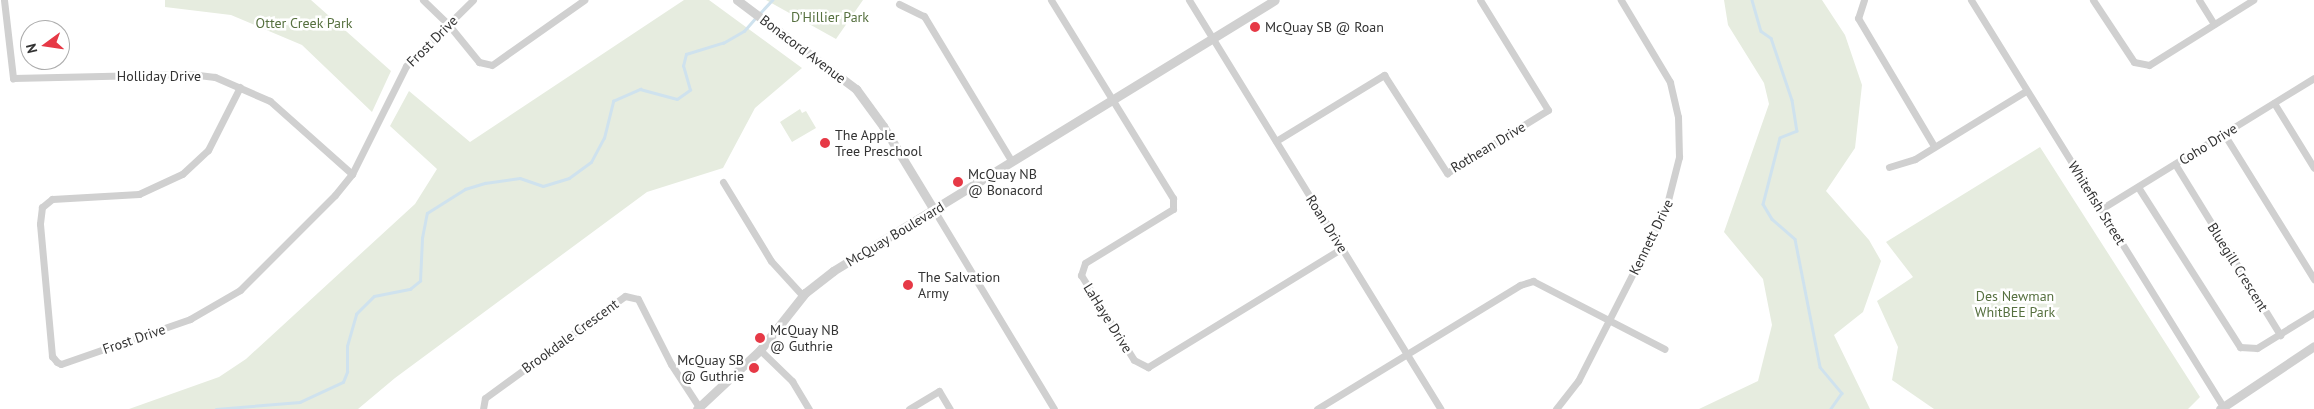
<!DOCTYPE html>
<style>
body{margin:0}
#map{position:relative;width:2314px;height:409px;overflow:hidden;background:#fff;font-family:"PT Sans",sans-serif}
div>[style]{position:absolute}
[style*='--x']{left:calc(var(--x)*1px);top:calc(var(--y)*1px);width:calc(var(--w)*1px);rotate:calc(var(--a)*1deg)}
.green>*{inset:0;background:#e6ecdf}
.stream>*{height:2.5px;margin:-1.25px;padding:0 1.25px;transform-origin:1.25px;border-radius:1.25px;background:#cfe2ee}
.minor>*{height:7px;margin:-3.5px;padding:0 3.5px;transform-origin:3.5px;border-radius:3.5px;background:#d0d0d0}
.tertiary>*{height:9px;margin:-4.5px;padding:0 4.5px;transform-origin:4.5px;border-radius:4.5px;background:#d0d0d0}
.dots>*{width:14px;height:14px;translate:-50% -50%;box-sizing:border-box;border:2px solid #fff;border-radius:50%}
span{translate:-50% -50%;white-space:nowrap;text-align:center;line-height:1.15;-webkit-text-stroke:5px #fff;paint-order:stroke}
.park-label{font-size:14px;color:#56703f}
.poi-label{font-size:14px;color:#333}
.left{translate:0 -50%;text-align:left}
.right{translate:-100% -50%;text-align:right}
.street-label{font-size:14px;color:#333}
.north{position:absolute;left:20px;top:20px;width:50px;height:50px;box-sizing:border-box;background:#fff;border:1px solid #adadad;border-radius:50%;rotate:256deg;font-size:14px;font-weight:700;line-height:20px;text-align:center;color:#333}
.north::after{content:'';display:block;margin:auto;width:18px;height:22px;background:#e63946;clip-path:polygon(50% 0,100% 100%,50% 72%,0 100%)}
</style>
<div id="map">
<div class="green">
<i style="clip-path:polygon(165px 0,311px 0,391px 71px,372px 112px,302px 45px,231px 15px,165px 7px)"></i>
<i style="clip-path:polygon(684px 0,709px 0,802px 68px,755px 108px,723px 168px,647px 192px,395px 378px,358px 409px,129px 409px,219px 377px,246px 359px,415px 204px,437px 169px,390px 126px,409px 91px,470px 142px)"></i>
<i style="clip-path:polygon(766px 0,863px 0,836px 39px)"></i>
<i style="clip-path:polygon(1724px 0,1822px 0,1845px 35px,1862px 85px,1855px 148px,1826px 191px,1869px 240px,1881px 261px,1863px 312px,1834px 335px,1870px 409px,1699px 409px,1758px 381px,1772px 325px,1763px 279px,1724px 232px,1769px 104px,1764px 83px,1728px 25px)"></i>
<i style="clip-path:polygon(800px 109px,802px 113px,806px 111px,816px 128px,792px 142px,780px 122px)"></i>
<i style="clip-path:polygon(2040px 147px,2200px 397px,2188px 409px,1934px 409px,1892px 380px,1898px 347px,1877px 301px,1913px 277px,1886px 242px)"></i>
</div>
<div class="stream">
<i style="--x:1752;--y:0;--w:32;--a:74"></i>
<i style="--x:1761;--y:31;--w:12;--a:35"></i>
<i style="--x:1771;--y:38;--w:65;--a:71.3"></i>
<i style="--x:1792;--y:100;--w:31;--a:81"></i>
<i style="--x:1797;--y:131;--w:18;--a:158"></i>
<i style="--x:1780;--y:138;--w:68;--a:104.4"></i>
<i style="--x:1763;--y:204;--w:17;--a:59"></i>
<i style="--x:1772;--y:219;--w:30;--a:41"></i>
<i style="--x:1795;--y:239;--w:130;--a:78.9"></i>
<i style="--x:1820;--y:367;--w:34;--a:50"></i>
<i style="--x:1842;--y:393;--w:19;--a:125"></i>
<i style="--x:760;--y:13;--w:18;--a:-47"></i>
<i style="--x:216;--y:409;--w:84;--a:-4.8"></i>
<i style="--x:300;--y:402;--w:47;--a:-24.9"></i>
<i style="--x:343;--y:382;--w:11;--a:-68"></i>
<i style="--x:347;--y:372;--w:26;--a:-90"></i>
<i style="--x:347;--y:346;--w:33;--a:-74"></i>
<i style="--x:356;--y:314;--w:25;--a:-45"></i>
<i style="--x:374;--y:296;--w:37;--a:-11"></i>
<i style="--x:410;--y:289;--w:13;--a:-39"></i>
<i style="--x:420;--y:281;--w:43;--a:-87.3"></i>
<i style="--x:422;--y:238;--w:25;--a:-79"></i>
<i style="--x:427;--y:213;--w:45;--a:-32.3"></i>
<i style="--x:465;--y:189;--w:21;--a:-17"></i>
<i style="--x:485;--y:183;--w:35;--a:-8"></i>
<i style="--x:520;--y:178;--w:24;--a:19"></i>
<i style="--x:543;--y:186;--w:27;--a:-17"></i>
<i style="--x:569;--y:178;--w:27;--a:-36"></i>
<i style="--x:591;--y:162;--w:27;--a:-62"></i>
<i style="--x:604;--y:138;--w:38;--a:-76"></i>
<i style="--x:613;--y:101;--w:30;--a:-24"></i>
<i style="--x:640;--y:89;--w:38;--a:15"></i>
<i style="--x:677;--y:99;--w:16;--a:-35"></i>
<i style="--x:690;--y:90;--w:25;--a:-106"></i>
<i style="--x:683;--y:66;--w:12;--a:-76"></i>
<i style="--x:686;--y:54;--w:39;--a:-17"></i>
<i style="--x:723;--y:43;--w:24;--a:-30"></i>
<i style="--x:744;--y:31;--w:18;--a:-49"></i>
</div>
<div class="minor">
<i style="--x:4;--y:0;--w:79;--a:83.4"></i>
<i style="--x:13;--y:78;--w:177;--a:-1.3"></i>
<i style="--x:190;--y:74;--w:25;--a:7"></i>
<i style="--x:215;--y:77;--w:60;--a:23.6"></i>
<i style="--x:270;--y:101;--w:110;--a:41.7"></i>
<i style="--x:423;--y:0;--w:35;--a:44"></i>
<i style="--x:448;--y:24;--w:49;--a:50.8"></i>
<i style="--x:479;--y:62;--w:13;--a:13"></i>
<i style="--x:492;--y:65;--w:113;--a:-35.2"></i>
<i style="--x:1051;--y:0;--w:233;--a:58.4"></i>
<i style="--x:1173;--y:198;--w:11;--a:90"></i>
<i style="--x:1173;--y:209;--w:103;--a:148.5"></i>
<i style="--x:1085;--y:263;--w:13;--a:108"></i>
<i style="--x:1081;--y:275;--w:100;--a:58.1"></i>
<i style="--x:1134;--y:360;--w:16;--a:27"></i>
<i style="--x:1148;--y:367;--w:228;--a:-31.5"></i>
<i style="--x:1189;--y:0;--w:480;--a:58.4"></i>
<i style="--x:1864;--y:0;--w:19;--a:108"></i>
<i style="--x:1858;--y:18;--w:149;--a:59.3"></i>
<i style="--x:1971;--y:0;--w:479;--a:58.2"></i>
<i style="--x:2093;--y:0;--w:74;--a:56.5"></i>
<i style="--x:2134;--y:62;--w:15;--a:11"></i>
<i style="--x:2149;--y:65;--w:123;--a:-32"></i>
<i style="--x:2199;--y:0;--w:28;--a:58"></i>
<i style="--x:899;--y:4;--w:28;--a:26"></i>
<i style="--x:924;--y:16;--w:170;--a:58.9"></i>
<i style="--x:240;--y:87;--w:71;--a:116.9"></i>
<i style="--x:208;--y:150;--w:35;--a:137"></i>
<i style="--x:182;--y:174;--w:47;--a:155.1"></i>
<i style="--x:139;--y:194;--w:87;--a:176.7"></i>
<i style="--x:52;--y:199;--w:13;--a:141"></i>
<i style="--x:42;--y:207;--w:17;--a:97"></i>
<i style="--x:40;--y:224;--w:133;--a:84.8"></i>
<i style="--x:52;--y:356;--w:8;--a:50"></i>
<i style="--x:57;--y:362;--w:4;--a:27"></i>
<i style="--x:61;--y:364;--w:137;--a:-19.2"></i>
<i style="--x:190;--y:319;--w:58;--a:-30.1"></i>
<i style="--x:240;--y:290;--w:134;--a:-45"></i>
<i style="--x:335;--y:195;--w:27;--a:-51"></i>
<i style="--x:352;--y:174;--w:121;--a:-63.4"></i>
<i style="--x:406;--y:66;--w:94;--a:-44.6"></i>
<i style="--x:2274;--y:103;--w:76;--a:58.4"></i>
<i style="--x:2224;--y:134;--w:171;--a:58.2"></i>
<i style="--x:1276;--y:141;--w:127;--a:-31.4"></i>
<i style="--x:1384;--y:75;--w:117;--a:57.3"></i>
<i style="--x:1447;--y:173;--w:119;--a:-32"></i>
<i style="--x:1548;--y:110;--w:129;--a:-121.7"></i>
<i style="--x:2175;--y:164;--w:201;--a:58.4"></i>
<i style="--x:1889;--y:167;--w:27;--a:-17"></i>
<i style="--x:1915;--y:159;--w:130;--a:-31.5"></i>
<i style="--x:723;--y:182;--w:92;--a:58.7"></i>
<i style="--x:771;--y:261;--w:47;--a:47.6"></i>
<i style="--x:2138;--y:187;--w:190;--a:57.5"></i>
<i style="--x:2240;--y:347;--w:17;--a:3"></i>
<i style="--x:2257;--y:348;--w:67;--a:-31.6"></i>
<i style="--x:2101;--y:209;--w:250;--a:-31.6"></i>
<i style="--x:934;--y:210;--w:232;--a:58.9"></i>
<i style="--x:760;--y:350;--w:45;--a:44.1"></i>
<i style="--x:792;--y:381;--w:33;--a:59"></i>
<i style="--x:483;--y:409;--w:11;--a:-80"></i>
<i style="--x:485;--y:398;--w:173;--a:-36.1"></i>
<i style="--x:625;--y:296;--w:13;--a:13"></i>
<i style="--x:638;--y:299;--w:73;--a:63.1"></i>
<i style="--x:671;--y:364;--w:51;--a:56.9"></i>
<i style="--x:909;--y:409;--w:35;--a:-31"></i>
<i style="--x:939;--y:391;--w:21;--a:59"></i>
<i style="--x:1317;--y:409;--w:238;--a:-31.4"></i>
<i style="--x:1520;--y:285;--w:14;--a:-17"></i>
<i style="--x:1533;--y:281;--w:148;--a:27.3"></i>
<i style="--x:1556;--y:409;--w:36;--a:-52"></i>
<i style="--x:1578;--y:381;--w:194;--a:-63"></i>
<i style="--x:1666;--y:208;--w:53;--a:-75.7"></i>
<i style="--x:1679;--y:157;--w:40;--a:-91.4"></i>
<i style="--x:1678;--y:117;--w:36;--a:-103"></i>
<i style="--x:1670;--y:82;--w:96;--a:-120.9"></i>
</div>
<div class="tertiary">
<i style="--x:737;--y:0;--w:149;--a:36.8"></i>
<i style="--x:856;--y:89;--w:46;--a:53.9"></i>
<i style="--x:883;--y:126;--w:98;--a:58.7"></i>
<i style="--x:697;--y:409;--w:86;--a:-43.1"></i>
<i style="--x:760;--y:350;--w:73;--a:-51.7"></i>
<i style="--x:805;--y:293;--w:36;--a:-38"></i>
<i style="--x:833;--y:271;--w:518;--a:-31.51"></i>
<i style="--x:2220;--y:409;--w:113;--a:-33.8"></i>
</div>
<div class="dots">
<i style="left:1255px;top:27px;background:#e63946"></i>
<i style="left:825px;top:143px;background:#e63946"></i>
<i style="left:958px;top:182px;background:#e63946"></i>
<i style="left:908px;top:285px;background:#e63946"></i>
<i style="left:760px;top:338px;background:#e63946"></i>
<i style="left:754px;top:368px;background:#e63946"></i>
</div>
<div class="park-label">
<span style="left:830px;top:17px">D'Hillier Park</span>
<span style="left:304px;top:23px">Otter Creek Park</span>
<span style="left:2015px;top:304px">Des Newman<br>WhitBEE Park</span>
</div>
<div class="poi-label">
<span class="left" style="left:1265px;top:27px">McQuay SB @ Roan</span>
<span class="left" style="left:835px;top:143px">The Apple<br>Tree Preschool</span>
<span class="left" style="left:968px;top:182px">McQuay NB<br>@ Bonacord</span>
<span class="left" style="left:918px;top:285px">The Salvation<br>Army</span>
<span class="left" style="left:770px;top:338px">McQuay NB<br>@ Guthrie</span>
<span class="right" style="left:744px;top:368px">McQuay SB<br>@ Guthrie</span>
</div>
<div class="street-label">
<span style="left:432px;top:41px;rotate:-45deg">Frost Drive</span>
<span style="left:803px;top:49px;rotate:37deg">Bonacord Avenue</span>
<span style="left:159px;top:76px">Holliday Drive</span>
<span style="left:2208px;top:144px;rotate:-32deg">Coho Drive</span>
<span style="left:1488px;top:147px;rotate:-31deg">Rothean Drive</span>
<span style="left:2097px;top:203px;rotate:58deg">Whitefish Street</span>
<span style="left:1327px;top:224px;rotate:58deg">Roan Drive</span>
<span style="left:895px;top:234px;rotate:-31deg">McQuay Boulevard</span>
<span style="left:1651px;top:237px;rotate:-64deg">Kennett Drive</span>
<span style="left:2238px;top:267px;rotate:58deg">Bluegill Crescent</span>
<span style="left:1108px;top:318px;rotate:58deg">LaHaye Drive</span>
<span style="left:570px;top:336px;rotate:-36deg">Brookdale Crescent</span>
<span style="left:134px;top:339px;rotate:-19deg">Frost Drive</span>
</div>
<div class="north">N</div>
</div>
